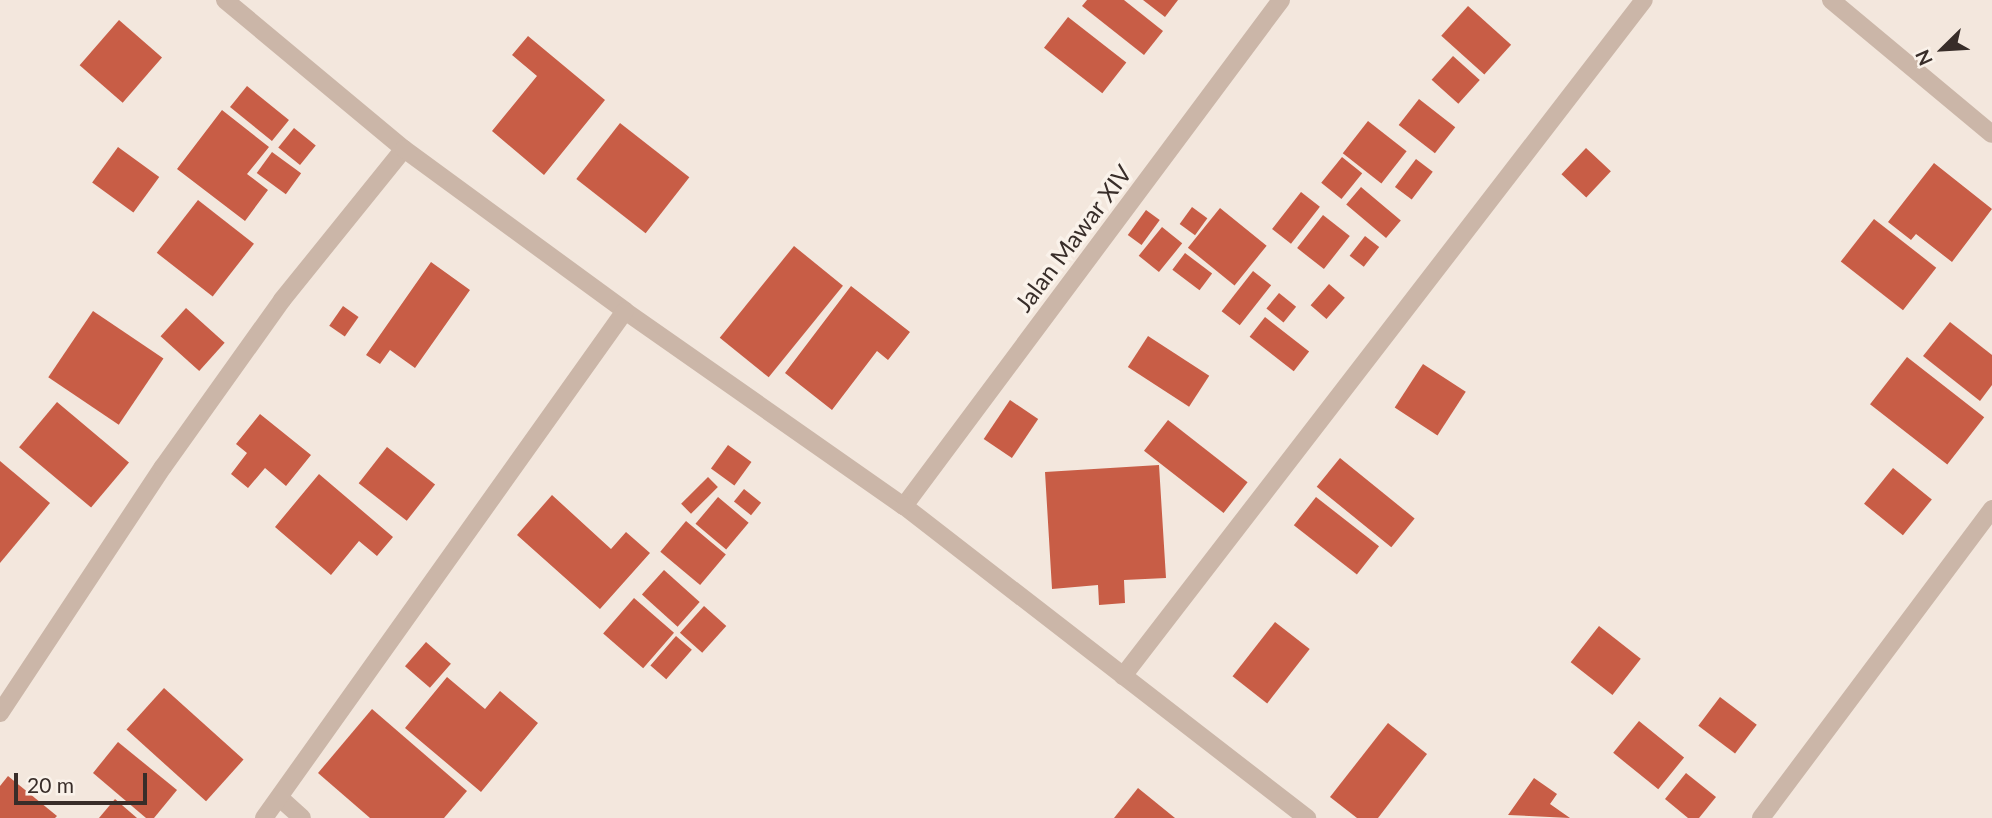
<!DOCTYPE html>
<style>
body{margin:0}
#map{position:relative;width:1992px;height:818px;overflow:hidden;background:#f3e7dd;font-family:Lato,sans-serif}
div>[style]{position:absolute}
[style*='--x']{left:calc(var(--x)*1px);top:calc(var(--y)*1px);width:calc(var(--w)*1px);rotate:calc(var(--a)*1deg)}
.building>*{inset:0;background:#c85d46;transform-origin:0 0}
.lane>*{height:18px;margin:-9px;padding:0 9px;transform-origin:9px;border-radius:9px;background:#cbb6a8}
.street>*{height:18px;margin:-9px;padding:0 9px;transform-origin:9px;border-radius:9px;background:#cbb6a8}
span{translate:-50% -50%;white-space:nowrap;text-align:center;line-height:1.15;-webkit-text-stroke:7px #faf2ea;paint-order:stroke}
.street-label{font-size:24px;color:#382d29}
.north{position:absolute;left:1908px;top:14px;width:70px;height:70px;-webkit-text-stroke:5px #faf2ea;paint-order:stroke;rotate:246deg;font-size:19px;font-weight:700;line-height:28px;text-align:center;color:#382d29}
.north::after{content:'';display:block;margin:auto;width:24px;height:32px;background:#382d29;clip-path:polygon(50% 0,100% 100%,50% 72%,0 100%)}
.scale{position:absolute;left:14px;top:773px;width:133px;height:32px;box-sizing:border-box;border:4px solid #382d29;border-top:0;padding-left:9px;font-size:21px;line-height:24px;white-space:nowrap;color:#382d29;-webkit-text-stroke:5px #faf2ea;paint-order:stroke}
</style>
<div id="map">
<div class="building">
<i style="clip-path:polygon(1087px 0,1124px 0,1163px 31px,1144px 55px,1082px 6px)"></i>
<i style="clip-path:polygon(1143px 0,1178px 0,1165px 17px)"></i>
<i style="left:1468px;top:6px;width:58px;height:40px;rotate:42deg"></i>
<i style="left:1068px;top:17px;width:74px;height:39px;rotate:38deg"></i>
<i style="left:119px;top:20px;width:57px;height:60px;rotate:41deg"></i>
<i style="clip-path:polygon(528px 36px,605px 100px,544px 175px,492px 131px,537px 76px,512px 55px)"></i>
<i style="left:1453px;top:56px;width:36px;height:32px;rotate:42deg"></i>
<i style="left:247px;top:86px;width:54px;height:27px;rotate:39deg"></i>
<i style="left:1419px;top:99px;width:46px;height:33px;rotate:38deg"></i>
<i style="clip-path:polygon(222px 110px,269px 147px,247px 174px,268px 190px,245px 221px,177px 169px)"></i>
<i style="left:1368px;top:121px;width:49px;height:41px;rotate:38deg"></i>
<i style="left:620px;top:123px;width:88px;height:71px;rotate:38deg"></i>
<i style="left:294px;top:128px;width:28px;height:25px;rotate:39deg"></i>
<i style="left:118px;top:147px;width:51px;height:44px;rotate:36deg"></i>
<i style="left:1586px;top:148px;width:34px;height:36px;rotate:43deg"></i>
<i style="left:272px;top:152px;width:36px;height:26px;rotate:36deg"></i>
<i style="left:1342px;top:157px;width:26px;height:33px;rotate:39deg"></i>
<i style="left:1416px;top:159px;width:21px;height:35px;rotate:37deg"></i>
<i style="clip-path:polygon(1934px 163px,1992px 209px,1952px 262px,1916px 234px,1911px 240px,1888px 222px)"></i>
<i style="left:1361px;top:187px;width:52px;height:23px;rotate:40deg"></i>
<i style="left:1301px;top:192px;width:24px;height:47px;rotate:38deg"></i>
<i style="left:198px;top:200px;width:71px;height:67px;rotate:38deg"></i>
<i style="left:1192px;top:207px;width:19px;height:21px;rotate:36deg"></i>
<i style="left:1220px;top:208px;width:60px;height:51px;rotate:39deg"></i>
<i style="left:1146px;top:210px;width:17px;height:31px;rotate:36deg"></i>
<i style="left:1323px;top:215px;width:34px;height:42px;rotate:38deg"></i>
<i style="left:1874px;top:219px;width:79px;height:54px;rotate:38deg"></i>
<i style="left:1162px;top:227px;width:26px;height:37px;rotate:39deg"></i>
<i style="left:1365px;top:236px;width:18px;height:25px;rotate:38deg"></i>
<i style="left:794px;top:246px;width:63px;height:118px;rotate:39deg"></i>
<i style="left:1185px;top:253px;width:34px;height:21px;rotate:37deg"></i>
<i style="clip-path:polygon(431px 262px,470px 290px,415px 368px,390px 350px,380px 364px,366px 355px)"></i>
<i style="left:1253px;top:271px;width:23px;height:51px;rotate:38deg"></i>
<i style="left:1329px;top:284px;width:21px;height:28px;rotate:41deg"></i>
<i style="clip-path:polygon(851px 286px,910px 332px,888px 360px,877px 351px,832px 410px,785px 373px)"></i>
<i style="left:1279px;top:293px;width:22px;height:20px;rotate:39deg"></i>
<i style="left:343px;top:306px;width:19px;height:24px;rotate:35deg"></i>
<i style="left:186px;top:308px;width:52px;height:38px;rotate:42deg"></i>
<i style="left:93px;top:311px;width:85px;height:80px;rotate:34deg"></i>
<i style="left:1265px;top:317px;width:56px;height:25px;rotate:38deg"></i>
<i style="clip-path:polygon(1950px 322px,1992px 355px,1992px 385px,1980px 401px,1923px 356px)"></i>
<i style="left:1148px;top:336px;width:73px;height:37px;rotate:33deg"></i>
<i style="left:1907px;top:357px;width:98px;height:60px;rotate:38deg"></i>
<i style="left:1423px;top:364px;width:51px;height:52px;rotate:33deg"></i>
<i style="left:1010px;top:400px;width:34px;height:47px;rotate:34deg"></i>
<i style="left:57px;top:402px;width:94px;height:59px;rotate:40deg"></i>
<i style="clip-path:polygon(260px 414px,311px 455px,286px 486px,265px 468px,248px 488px,231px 474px,247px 453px,236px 444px)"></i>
<i style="left:1168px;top:420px;width:101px;height:39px;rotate:38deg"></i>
<i style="left:728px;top:445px;width:29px;height:29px;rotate:36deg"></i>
<i style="left:387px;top:447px;width:61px;height:46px;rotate:38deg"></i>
<i style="left:1340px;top:458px;width:96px;height:37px;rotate:39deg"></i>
<i style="clip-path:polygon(0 461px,50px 503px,0 563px)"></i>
<i style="clip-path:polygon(1159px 465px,1166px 578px,1124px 580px,1125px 603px,1099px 605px,1098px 585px,1052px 589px,1045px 472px)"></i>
<i style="left:1893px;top:468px;width:50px;height:46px;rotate:39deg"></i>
<i style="clip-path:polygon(319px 474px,393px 537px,377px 556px,359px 541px,331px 575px,275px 527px)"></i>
<i style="left:708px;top:477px;width:14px;height:38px;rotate:45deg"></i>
<i style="left:744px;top:489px;width:22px;height:16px;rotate:39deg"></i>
<i style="clip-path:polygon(552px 495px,611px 549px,626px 532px,650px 553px,600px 609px,517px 535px)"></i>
<i style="left:718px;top:497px;width:40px;height:35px;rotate:40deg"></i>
<i style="left:1316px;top:497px;width:80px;height:36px;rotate:38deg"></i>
<i style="left:686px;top:521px;width:52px;height:40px;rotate:40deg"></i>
<i style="left:664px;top:570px;width:48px;height:33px;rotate:42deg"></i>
<i style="left:634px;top:598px;width:53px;height:47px;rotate:41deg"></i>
<i style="left:704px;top:606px;width:30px;height:36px;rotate:42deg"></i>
<i style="left:1275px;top:622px;width:44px;height:69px;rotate:38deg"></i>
<i style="left:1599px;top:626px;width:53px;height:46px;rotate:38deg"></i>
<i style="left:676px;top:636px;width:21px;height:39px;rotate:41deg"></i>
<i style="left:426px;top:642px;width:33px;height:32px;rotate:41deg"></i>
<i style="clip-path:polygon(447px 677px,485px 709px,500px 691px,538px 723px,481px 792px,405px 728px)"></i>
<i style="left:164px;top:688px;width:107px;height:56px;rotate:42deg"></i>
<i style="left:1720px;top:697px;width:46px;height:36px;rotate:37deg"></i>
<i style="clip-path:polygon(372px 709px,467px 791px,444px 818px,370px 818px,318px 773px)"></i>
<i style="left:1639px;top:721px;width:58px;height:41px;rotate:39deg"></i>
<i style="clip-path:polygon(1388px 723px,1427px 754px,1378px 818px,1357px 818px,1330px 797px)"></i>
<i style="clip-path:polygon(118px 742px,177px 790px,154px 818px,146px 818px,93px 773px)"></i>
<i style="clip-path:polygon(1686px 773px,1716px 797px,1699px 818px,1688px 818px,1665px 799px)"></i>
<i style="clip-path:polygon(8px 776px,57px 816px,55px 818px,0 818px,0 786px)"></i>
<i style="clip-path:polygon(1534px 778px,1557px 794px,1550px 804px,1570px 818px,1508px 815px)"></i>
<i style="clip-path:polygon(1138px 788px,1175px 818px,1114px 818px)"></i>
<i style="clip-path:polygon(115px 799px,137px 818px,99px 818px)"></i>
</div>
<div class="lane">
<i style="--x:225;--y:0;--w:233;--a:39.8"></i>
</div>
<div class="street">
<i style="--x:1831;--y:0;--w:209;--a:39.8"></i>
<i style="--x:904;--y:506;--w:631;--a:-53.31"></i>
<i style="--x:1123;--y:676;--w:853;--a:-52.38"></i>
<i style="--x:0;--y:713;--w:295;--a:-56.5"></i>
<i style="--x:163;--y:467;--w:205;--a:-54.5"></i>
<i style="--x:282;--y:300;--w:194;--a:-51.1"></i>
<i style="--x:404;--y:149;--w:274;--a:36.2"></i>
<i style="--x:625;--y:311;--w:340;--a:35"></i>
<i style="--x:904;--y:506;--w:510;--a:37.75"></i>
<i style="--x:281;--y:799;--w:28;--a:42"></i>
<i style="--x:264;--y:818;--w:622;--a:-54.55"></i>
<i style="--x:1761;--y:818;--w:386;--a:-53.2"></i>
</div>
<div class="street-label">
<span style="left:1073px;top:238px;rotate:-53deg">Jalan Mawar XIV</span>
</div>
<div class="north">N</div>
<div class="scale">20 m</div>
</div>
